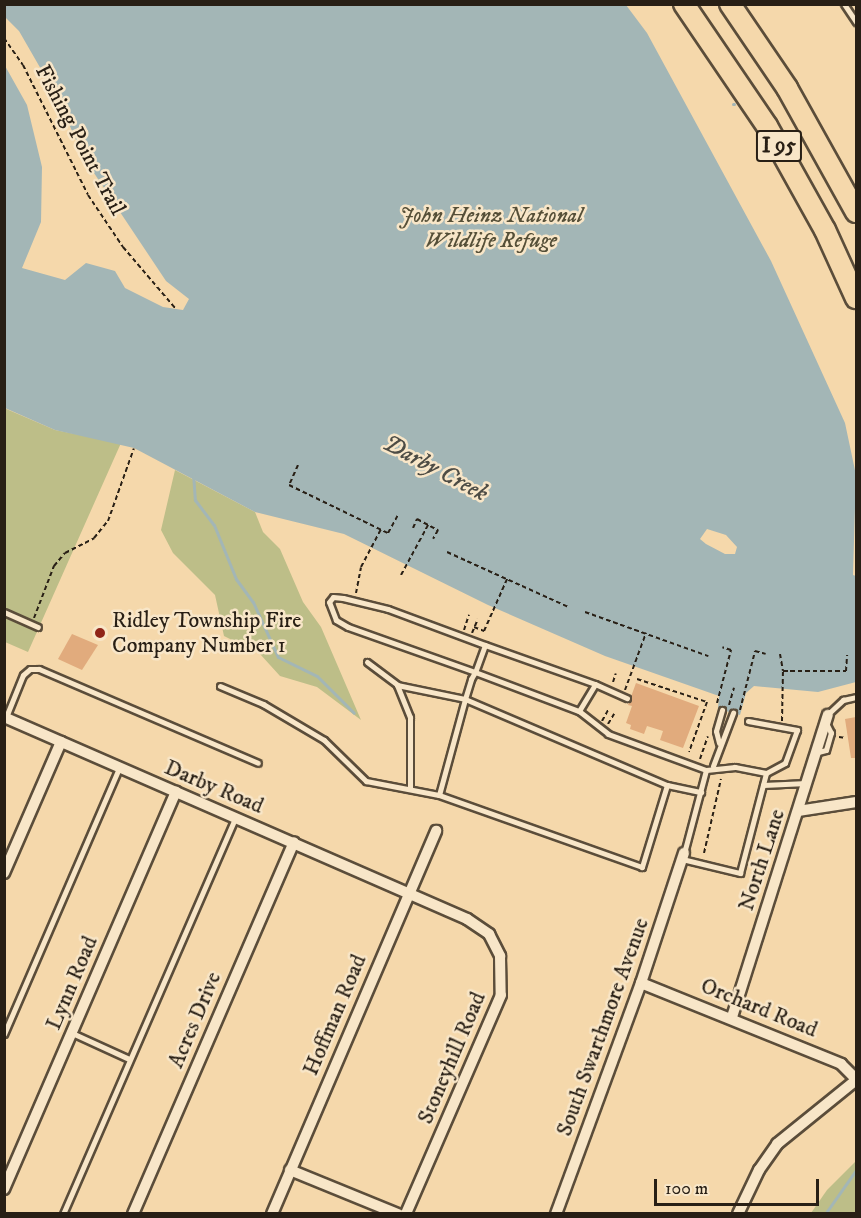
<!DOCTYPE html>
<style>
body{margin:0}
#map{position:relative;width:861px;height:1218px;overflow:hidden;background:#f5d8ab;font-family:"IM FELL DW Pica",serif}
div>[style]{position:absolute}
[style*='--x']{left:calc(var(--x)*1px);top:calc(var(--y)*1px);width:calc(var(--w)*1px);rotate:calc(var(--a)*1deg)}
.green>*{inset:0;background:#bdbe88}
.water>*{inset:0;background:#a3b6b6}
.stream>*{height:3px;margin:-1.5px;padding:0 1.5px;transform-origin:1.5px;border-radius:1.5px;background:#a3b6b6}
.building>*{inset:0;background:#e1ab7d}
.path>*{height:2px;margin-top:-1px;transform-origin:0;background:repeating-linear-gradient(90deg,#281f15 0 4.5px,transparent 0 7.5px)}
.roads{filter:drop-shadow(2px 0 #5b4d3a) drop-shadow(-2px 0 #5b4d3a) drop-shadow(0 2px #5b4d3a) drop-shadow(0 -2px #5b4d3a)}
.lane>*{height:5px;margin:-2.5px;padding:0 2.5px;transform-origin:2.5px;border-radius:2.5px;background:#f8e6c8}
.street>*{height:10px;margin:-5px;padding:0 5px;transform-origin:5px;border-radius:5px;background:#f8e6c8}
.highway>*{height:20px;margin:-10px;padding:0 10px;transform-origin:10px;border-radius:10px;background:#f5d8ab}
.dots>*{width:16px;height:16px;translate:-50% -50%;box-sizing:border-box;border:3px solid #f8e6c8;border-radius:50%}
span{translate:-50% -50%;white-space:nowrap;text-align:center;line-height:1.15;-webkit-text-stroke:5px #f8e6c8;paint-order:stroke}
.shield-label span{padding:2px 4px;background:#f8e6c8;border:2px solid;border-radius:4px;-webkit-text-stroke-width:0}
.shield-label{font-size:21px;color:#281f15;font-weight:700}
.street-label{font-size:22px;color:#281f15}
.park-label{font-size:22px;color:#554f38;font-style:italic}
.poi-label{font-size:22px;color:#281f15}
.left{translate:0 -50%;text-align:left}
.water-label{font-size:24px;color:#4d4c45;font-style:italic}
.frame{position:absolute;inset:0;border:6px solid #281f15;pointer-events:none}
.scale{position:absolute;left:654px;top:1179px;width:165px;height:27px;box-sizing:border-box;border:3px solid #281f15;border-top:0;padding-left:8px;font-size:18px;line-height:21px;white-space:nowrap;color:#281f15;-webkit-text-stroke:4px #f8e6c8;paint-order:stroke}
</style>
<div id="map">
<div class="green">
<i style="clip-path:polygon(4px 408px,55px 430px,121px 443px,28px 652px,5px 642px)"></i>
<i style="clip-path:polygon(175px 470px,255px 512px,263px 532px,280px 549px,303px 602px,321px 627px,361px 720px,317px 687px,280px 676px,260px 654px,224px 636px,215px 595px,173px 553px,161px 530px)"></i>
<i style="clip-path:polygon(856px 1161px,856px 1213px,811px 1213px,827px 1190px)"></i>
</div>
<div class="water">
<i style="clip-path:polygon(evenodd,5px 5px,626px 5px,647px 33px,771px 261px,845px 423px,856px 475px,853px 575px,856px 576px,856px 682px,818px 692px,754px 686px,746px 693px,740px 715px,722px 710px,718px 708px,719px 696px,605px 656px,488px 605px,344px 534px,255px 512px,134px 448px,55px 430px,5px 408px,4px 64px,27px 105px,42px 167px,41px 222px,22px 268px,65px 280px,86px 263px,115px 271px,125px 288px,163px 307px,183px 310px,189px 299px,166px 281px,84px 158px,57px 97px,19px 31px,5px 17px,5px 5px,707px 529px,726px 535px,737px 547px,735px 554px,725px 554px,706px 544px,700px 539px,707px 529px)"></i>
</div>
<div class="stream">
<i style="--x:733;--y:104;--w:1;--a:0"></i>
<i style="--x:193;--y:473;--w:27;--a:86"></i>
<i style="--x:195;--y:500;--w:31;--a:53"></i>
<i style="--x:214;--y:525;--w:58;--a:67.8"></i>
<i style="--x:236;--y:579;--w:29;--a:54"></i>
<i style="--x:253;--y:602;--w:60;--a:65.6"></i>
<i style="--x:278;--y:657;--w:43;--a:26"></i>
<i style="--x:317;--y:676;--w:52;--a:45"></i>
<i style="--x:825;--y:1214;--w:54;--a:-54.8"></i>
</div>
<div class="building">
<i style="clip-path:polygon(72px 634px,98px 645px,82px 670px,58px 659px)"></i>
<i style="clip-path:polygon(636px 683px,699px 706px,683px 748px,660px 740px,663px 731px,647px 726px,644px 734px,630px 729px,631px 725px,626px 723px,632px 706px,628px 705px)"></i>
<i style="clip-path:polygon(856px 717px,856px 758px,851px 758px,845px 719px)"></i>
</div>
<div class="path">
<i style="--x:4;--y:38;--w:33;--a:55"></i>
<i style="--x:23;--y:65;--w:145;--a:63.4"></i>
<i style="--x:88;--y:195;--w:63;--a:56.1"></i>
<i style="--x:123;--y:247;--w:82;--a:49.5"></i>
<i style="--x:298;--y:465;--w:22;--a:114"></i>
<i style="--x:289;--y:485;--w:110;--a:25.9"></i>
<i style="--x:388;--y:533;--w:21;--a:-61"></i>
<i style="--x:413;--y:528;--w:10;--a:-66"></i>
<i style="--x:417;--y:519;--w:24;--a:28"></i>
<i style="--x:438;--y:530;--w:10;--a:119"></i>
<i style="--x:447;--y:552;--w:133;--a:24.4"></i>
<i style="--x:401;--y:575;--w:57;--a:-61.6"></i>
<i style="--x:356;--y:593;--w:26;--a:-79"></i>
<i style="--x:361;--y:567;--w:43;--a:-62.2"></i>
<i style="--x:585;--y:612;--w:131;--a:19.7"></i>
<i style="--x:34;--y:618;--w:56;--a:-69"></i>
<i style="--x:54;--y:566;--w:17;--a:-50"></i>
<i style="--x:65;--y:553;--w:33;--a:-27"></i>
<i style="--x:94;--y:538;--w:22;--a:-51"></i>
<i style="--x:108;--y:521;--w:77;--a:-70.4"></i>
<i style="--x:474;--y:627;--w:11;--a:22"></i>
<i style="--x:484;--y:631;--w:57;--a:-66.1"></i>
<i style="--x:464;--y:630;--w:16;--a:-72"></i>
<i style="--x:472;--y:633;--w:15;--a:-67"></i>
<i style="--x:780;--y:654;--w:17;--a:80"></i>
<i style="--x:637;--y:679;--w:74;--a:18.2"></i>
<i style="--x:707;--y:702;--w:53;--a:109.8"></i>
<i style="--x:613;--y:682;--w:9;--a:-72"></i>
<i style="--x:625;--y:690;--w:61;--a:-69.8"></i>
<i style="--x:717;--y:703;--w:55;--a:-75.2"></i>
<i style="--x:731;--y:650;--w:9;--a:-162"></i>
<i style="--x:729;--y:705;--w:18;--a:-74"></i>
<i style="--x:740;--y:710;--w:61;--a:-75.7"></i>
<i style="--x:755;--y:651;--w:11;--a:15"></i>
<i style="--x:602;--y:721;--w:13;--a:-61"></i>
<i style="--x:782;--y:721;--w:50;--a:-88.9"></i>
<i style="--x:783;--y:671;--w:63;--a:0"></i>
<i style="--x:846;--y:671;--w:16;--a:-86"></i>
<i style="--x:608;--y:724;--w:12;--a:-59"></i>
<i style="--x:839;--y:737;--w:7;--a:8"></i>
<i style="--x:700;--y:759;--w:24;--a:-71"></i>
<i style="--x:704;--y:853;--w:76;--a:-77.1"></i>
</div>
<div class="roads">
<div class="lane">
<i style="--x:844;--y:4;--w:22;--a:56"></i>
<i style="--x:4;--y:612;--w:37;--a:24"></i>
<i style="--x:367;--y:662;--w:38;--a:37"></i>
<i style="--x:397;--y:685;--w:69;--a:11.6"></i>
<i style="--x:465;--y:699;--w:220;--a:23.1"></i>
<i style="--x:667;--y:785;--w:86;--a:107"></i>
<i style="--x:642;--y:867;--w:215;--a:-160.5"></i>
<i style="--x:439;--y:795;--w:99;--a:-74.8"></i>
<i style="--x:465;--y:699;--w:21;--a:-73"></i>
<i style="--x:471;--y:679;--w:8;--a:-60"></i>
<i style="--x:475;--y:672;--w:135;--a:-160.5"></i>
<i style="--x:348;--y:627;--w:14;--a:-150"></i>
<i style="--x:336;--y:620;--w:19;--a:-111"></i>
<i style="--x:329;--y:602;--w:6;--a:-51"></i>
<i style="--x:333;--y:597;--w:10;--a:6"></i>
<i style="--x:343;--y:598;--w:46;--a:13.7"></i>
<i style="--x:388;--y:609;--w:103;--a:20.4"></i>
<i style="--x:595;--y:684;--w:35;--a:24"></i>
<i style="--x:397;--y:685;--w:35;--a:68"></i>
<i style="--x:410;--y:717;--w:72;--a:90"></i>
<i style="--x:220;--y:686;--w:47;--a:22.7"></i>
<i style="--x:263;--y:704;--w:71;--a:30.5"></i>
<i style="--x:324;--y:740;--w:59;--a:44.3"></i>
<i style="--x:366;--y:781;--w:74;--a:10.9"></i>
<i style="--x:579;--y:711;--w:31;--a:-59"></i>
<i style="--x:595;--y:684;--w:117;--a:-160.5"></i>
<i style="--x:485;--y:645;--w:29;--a:110"></i>
<i style="--x:475;--y:672;--w:111;--a:20.6"></i>
<i style="--x:579;--y:711;--w:37;--a:38"></i>
<i style="--x:608;--y:734;--w:104;--a:20.2"></i>
<i style="--x:828;--y:714;--w:21;--a:-43"></i>
<i style="--x:843;--y:700;--w:13;--a:-13"></i>
<i style="--x:6;--y:717;--w:45;--a:-68"></i>
<i style="--x:23;--y:675;--w:9;--a:-41"></i>
<i style="--x:30;--y:669;--w:9;--a:0"></i>
<i style="--x:39;--y:669;--w:238;--a:23.2"></i>
<i style="--x:748;--y:721;--w:50;--a:10.4"></i>
<i style="--x:797;--y:730;--w:35;--a:110"></i>
<i style="--x:785;--y:763;--w:21;--a:152"></i>
<i style="--x:719;--y:743;--w:12;--a:-104"></i>
<i style="--x:716;--y:731;--w:22;--a:-74"></i>
<i style="--x:818;--y:752;--w:8;--a:-14"></i>
<i style="--x:826;--y:750;--w:18;--a:-74"></i>
<i style="--x:831;--y:733;--w:9;--a:-117"></i>
<i style="--x:713;--y:766;--w:57;--a:-69.3"></i>
<i style="--x:667;--y:785;--w:35;--a:12"></i>
<i style="--x:763;--y:785;--w:44;--a:-2.6"></i>
<i style="--x:682;--y:859;--w:60;--a:13.6"></i>
<i style="--x:740;--y:873;--w:103;--a:-75.4"></i>
<i style="--x:766;--y:773;--w:32;--a:-169"></i>
<i style="--x:735;--y:767;--w:29;--a:174"></i>
<i style="--x:706;--y:770;--w:86;--a:104.8"></i>
<i style="--x:72;--y:1033;--w:63;--a:24.5"></i>
<i style="--x:4;--y:1034;--w:290;--a:-66.6"></i>
<i style="--x:63;--y:1214;--w:431;--a:-66.5"></i>
</div>
<div class="street">
<i style="--x:4;--y:717;--w:505;--a:23.57"></i>
<i style="--x:467;--y:919;--w:27;--a:34"></i>
<i style="--x:489;--y:934;--w:25;--a:63"></i>
<i style="--x:500;--y:956;--w:39;--a:89"></i>
<i style="--x:501;--y:995;--w:239;--a:113.5"></i>
<i style="--x:798;--y:811;--w:59;--a:-8.8"></i>
<i style="--x:4;--y:873;--w:143;--a:-66.5"></i>
<i style="--x:641;--y:983;--w:216;--a:22"></i>
<i style="--x:841;--y:1064;--w:21;--a:45"></i>
<i style="--x:732;--y:1017;--w:317;--a:-72.4"></i>
<i style="--x:290;--y:1170;--w:117;--a:22.2"></i>
<i style="--x:4;--y:1189;--w:433;--a:-66.6"></i>
<i style="--x:133;--y:1214;--w:405;--a:-66.6"></i>
<i style="--x:272;--y:1214;--w:417;--a:-66.8"></i>
<i style="--x:556;--y:1214;--w:246;--a:-69.8"></i>
<i style="--x:641;--y:983;--w:137;--a:-71.7"></i>
<i style="--x:738;--y:1214;--w:49;--a:-64.5"></i>
<i style="--x:759;--y:1170;--w:32;--a:-55"></i>
<i style="--x:777;--y:1144;--w:102;--a:-39"></i>
</div>
<div class="highway">
<i style="--x:684;--y:4;--w:148;--a:55.8"></i>
<i style="--x:767;--y:126;--w:119;--a:60.9"></i>
<i style="--x:825;--y:230;--w:75;--a:65.5"></i>
<i style="--x:730;--y:4;--w:102;--a:55.8"></i>
<i style="--x:787;--y:88;--w:142;--a:60.9"></i>
</div>
</div>
<div class="dots">
<i style="left:100px;top:633px;background:#8f2418"></i>
</div>
<div class="shield-label">
<span style="left:779px;top:146px">I 95</span>
</div>
<div class="street-label">
<span style="left:80px;top:140px;rotate:62deg">Fishing Point Trail</span>
<span style="left:214px;top:787px;rotate:23deg">Darby Road</span>
<span style="left:762px;top:860px;rotate:-72deg">North Lane</span>
<span style="left:72px;top:983px;rotate:-67deg">Lynn Road</span>
<span style="left:759px;top:1008px;rotate:22deg">Orchard Road</span>
<span style="left:335px;top:1015px;rotate:-67deg">Hoffman Road</span>
<span style="left:195px;top:1020px;rotate:-67deg">Acres Drive</span>
<span style="left:603px;top:1027px;rotate:-70deg">South Swarthmore Avenue</span>
<span style="left:452px;top:1058px;rotate:-67deg">Stoneyhill Road</span>
</div>
<div class="park-label">
<span style="left:491px;top:228px">John Heinz National<br>Wildlife Refuge</span>
</div>
<div class="poi-label">
<span class="left" style="left:112px;top:633px">Ridley Township Fire<br>Company Number 1</span>
</div>
<div class="water-label">
<span style="left:435px;top:469px;rotate:28deg">Darby Creek</span>
</div>
<div class="frame"></div>
<div class="scale">100 m</div>
</div>
